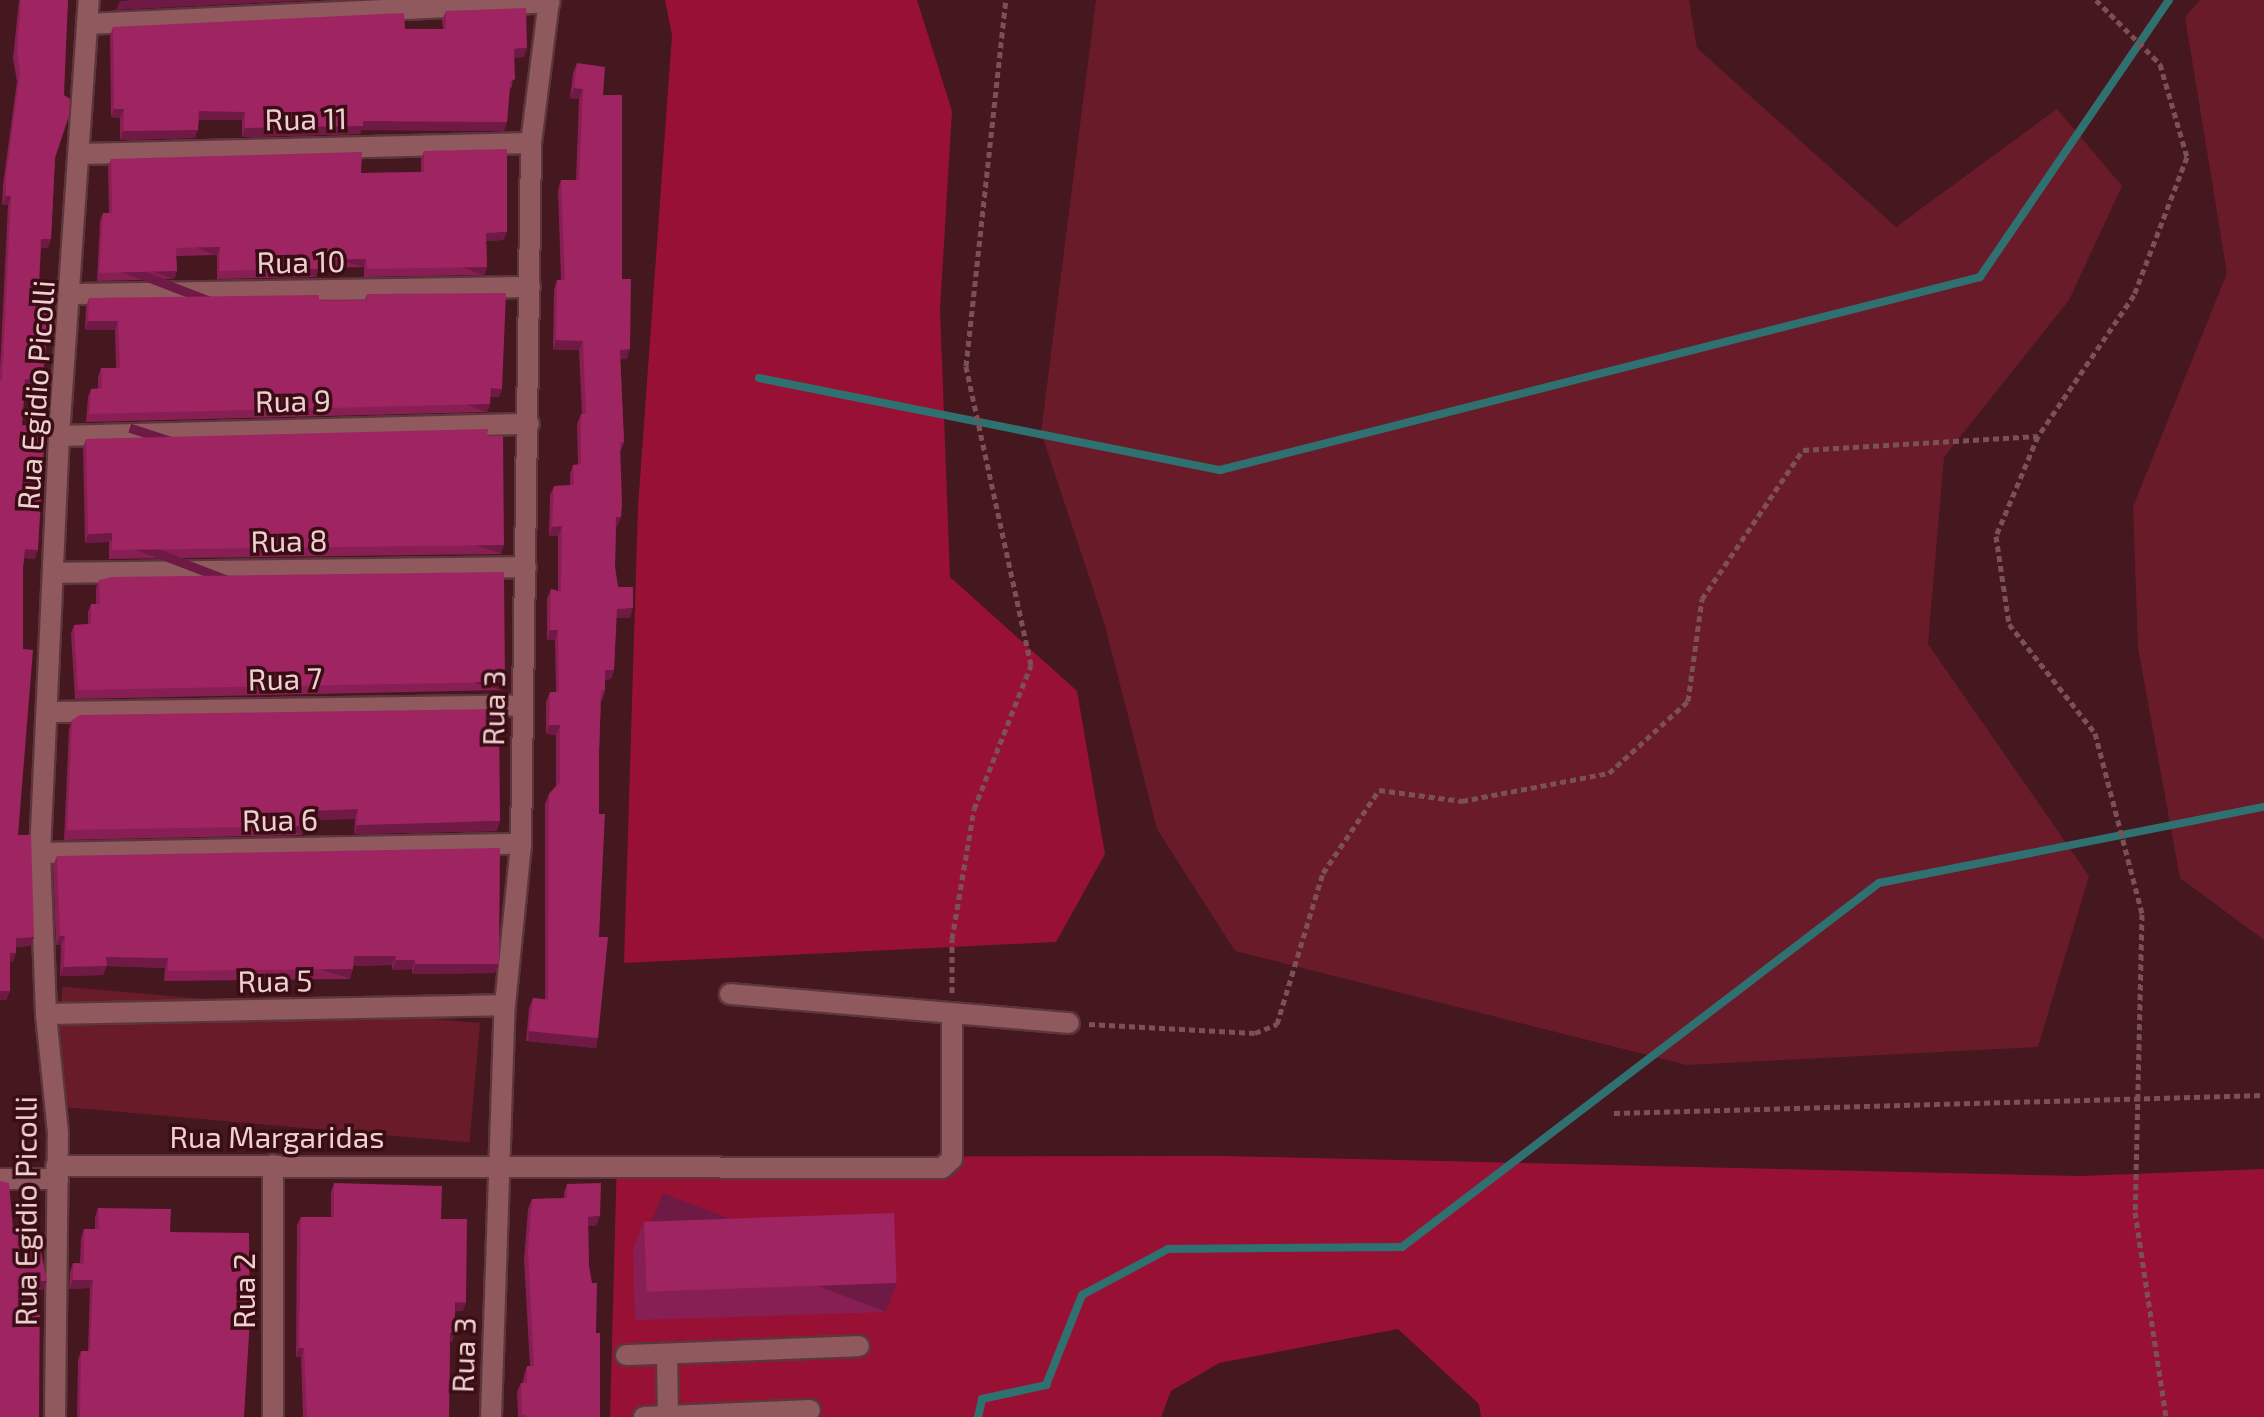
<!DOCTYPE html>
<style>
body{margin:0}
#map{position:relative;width:2264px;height:1417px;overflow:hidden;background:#45171e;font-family:"Exo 2",sans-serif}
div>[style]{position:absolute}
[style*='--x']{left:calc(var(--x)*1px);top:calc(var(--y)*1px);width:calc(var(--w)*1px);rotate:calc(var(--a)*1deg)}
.green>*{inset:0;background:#691b29;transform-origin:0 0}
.forest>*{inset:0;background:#981134}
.stream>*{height:8px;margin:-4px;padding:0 4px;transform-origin:4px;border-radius:4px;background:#2f7170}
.path>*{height:5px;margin-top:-2.5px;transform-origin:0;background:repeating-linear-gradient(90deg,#7b5156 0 6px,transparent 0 10px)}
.roads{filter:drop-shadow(2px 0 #5c363c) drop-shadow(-2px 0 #5c363c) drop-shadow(0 2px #5c363c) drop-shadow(0 -2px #5c363c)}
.minor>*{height:20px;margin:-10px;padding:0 10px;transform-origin:10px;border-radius:10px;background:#8f595e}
.wall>*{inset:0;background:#881f54}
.shaded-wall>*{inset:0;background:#6f1945;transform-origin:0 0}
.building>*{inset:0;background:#9e2462;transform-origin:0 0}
span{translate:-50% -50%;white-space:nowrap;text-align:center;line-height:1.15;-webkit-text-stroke:7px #3a0d14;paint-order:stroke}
.street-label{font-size:30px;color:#efd0d1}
</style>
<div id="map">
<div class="green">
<i style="clip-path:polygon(1096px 0,1689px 0,1697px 48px,1896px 227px,2057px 109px,2122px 186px,2069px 300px,1944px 457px,1928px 644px,2089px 876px,2038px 1047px,1687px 1065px,1235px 951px,1157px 829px,1104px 622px,1041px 432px)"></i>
<i style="clip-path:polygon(2200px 0,2264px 0,2264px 940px,2180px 878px,2138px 648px,2133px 507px,2227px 273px,2185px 17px)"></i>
<i style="left:480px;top:1023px;width:120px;height:419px;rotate:95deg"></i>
</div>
<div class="forest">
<i style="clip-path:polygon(665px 0,917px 0,952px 111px,940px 309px,950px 577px,1077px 691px,1105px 854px,1056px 942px,624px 963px,638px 507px,672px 35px)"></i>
<i style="clip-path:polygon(1223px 1156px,2080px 1176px,2264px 1169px,2264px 1417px,1481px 1417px,1479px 1404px,1398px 1329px,1219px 1363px,1171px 1391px,1161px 1417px,610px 1417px,617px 1157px)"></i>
</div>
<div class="stream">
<i style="--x:759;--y:378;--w:470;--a:11.3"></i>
<i style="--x:1220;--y:470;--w:784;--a:-14.25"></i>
<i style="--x:1980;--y:277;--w:335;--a:-55.7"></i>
<i style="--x:978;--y:1417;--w:18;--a:-77"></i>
<i style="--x:982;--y:1399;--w:66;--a:-12.3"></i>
<i style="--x:1046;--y:1385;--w:97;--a:-68.2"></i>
<i style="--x:1082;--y:1295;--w:98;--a:-28.1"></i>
<i style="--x:1168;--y:1249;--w:234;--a:-0.5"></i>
<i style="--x:1402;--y:1247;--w:600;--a:-37.35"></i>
<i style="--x:1879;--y:883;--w:392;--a:-11.2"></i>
</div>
<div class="path">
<i style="--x:2096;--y:0;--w:91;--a:45"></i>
<i style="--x:2160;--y:64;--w:97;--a:73.8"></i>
<i style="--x:2187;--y:157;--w:148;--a:111"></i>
<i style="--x:2134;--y:295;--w:171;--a:124.2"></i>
<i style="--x:2038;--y:436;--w:108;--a:112.8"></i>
<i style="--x:1996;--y:536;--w:89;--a:81.6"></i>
<i style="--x:2009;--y:624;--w:139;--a:51.7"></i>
<i style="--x:2095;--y:733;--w:187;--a:75.4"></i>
<i style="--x:2142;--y:914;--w:298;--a:91.3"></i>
<i style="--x:2135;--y:1212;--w:207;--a:81.4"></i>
<i style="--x:952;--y:993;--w:54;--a:-90"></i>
<i style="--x:952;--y:939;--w:132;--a:-80.4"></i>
<i style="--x:974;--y:809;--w:155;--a:-68.4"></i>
<i style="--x:1031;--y:665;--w:306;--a:-102.3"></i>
<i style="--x:966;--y:366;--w:368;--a:-83.8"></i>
<i style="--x:1089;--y:1024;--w:166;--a:3.1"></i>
<i style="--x:1255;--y:1033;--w:24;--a:-22"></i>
<i style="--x:1277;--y:1024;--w:158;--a:-73.1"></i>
<i style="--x:1323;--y:873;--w:100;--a:-56"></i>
<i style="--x:1379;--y:790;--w:84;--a:7.5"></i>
<i style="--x:1462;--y:801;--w:150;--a:-10.8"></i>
<i style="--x:1609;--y:773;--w:107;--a:-42.3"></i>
<i style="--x:1688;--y:701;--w:103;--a:-82.2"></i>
<i style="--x:1702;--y:599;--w:180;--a:-55.9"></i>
<i style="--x:1803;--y:450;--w:235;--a:-3.4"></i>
<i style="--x:1614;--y:1113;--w:650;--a:-1.59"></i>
</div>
<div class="roads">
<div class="minor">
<i style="--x:87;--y:24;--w:463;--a:-2.7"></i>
<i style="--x:81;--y:154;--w:450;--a:-1.4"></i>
<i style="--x:72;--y:294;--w:458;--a:-0.9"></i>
<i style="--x:59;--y:436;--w:470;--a:-1.5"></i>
<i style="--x:53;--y:573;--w:473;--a:-0.7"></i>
<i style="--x:49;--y:712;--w:473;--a:-0.8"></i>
<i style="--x:40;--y:853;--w:481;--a:-1.1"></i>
<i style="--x:730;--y:994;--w:340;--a:4.9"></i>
<i style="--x:46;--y:1014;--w:459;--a:-1.1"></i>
<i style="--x:273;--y:1165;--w:252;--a:90"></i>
<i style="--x:56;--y:1166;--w:886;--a:0.13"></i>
<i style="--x:942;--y:1168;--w:13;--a:-42"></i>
<i style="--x:952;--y:1159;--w:145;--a:-90"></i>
<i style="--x:0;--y:1179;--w:58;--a:0"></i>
<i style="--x:667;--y:1354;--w:63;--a:89.1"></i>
<i style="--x:626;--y:1355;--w:233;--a:-2.2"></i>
<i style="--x:55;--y:1417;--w:284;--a:-89.4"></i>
<i style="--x:58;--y:1133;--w:120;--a:-95.8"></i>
<i style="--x:46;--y:1014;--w:161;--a:-92.1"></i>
<i style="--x:40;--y:853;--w:417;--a:-87.4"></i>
<i style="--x:59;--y:436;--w:437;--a:-86.1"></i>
<i style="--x:491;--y:1417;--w:412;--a:-88.1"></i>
<i style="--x:505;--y:1005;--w:162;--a:-84.3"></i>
<i style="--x:521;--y:844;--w:701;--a:-89.18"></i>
<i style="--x:531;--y:143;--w:144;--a:-82.8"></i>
<i style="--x:644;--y:1417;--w:166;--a:-2.4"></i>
</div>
</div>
<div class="wall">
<i style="clip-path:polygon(19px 0,68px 0,55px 158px,51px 239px,48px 248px,41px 248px,38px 301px,37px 389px,25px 388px,22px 425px,35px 559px,24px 558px,23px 568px,18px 835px,34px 937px,30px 946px,16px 947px,13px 962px,10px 962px,10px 991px,6px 1000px,0 1000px,0 369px,8px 205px,2px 205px,3px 185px,17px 81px,13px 59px)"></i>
<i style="clip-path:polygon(446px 11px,524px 57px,514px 58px,512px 87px,510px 89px,507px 122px,504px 131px,361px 130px,360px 134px,242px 137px,242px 120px,199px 120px,195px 138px,120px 140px,120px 118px,111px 117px,110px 36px,113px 27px,443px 29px,442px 20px)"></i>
<i style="clip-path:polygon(577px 63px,603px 95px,622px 279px,627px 359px,620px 359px,624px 442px,620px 452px,617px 527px,616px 527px,615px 567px,618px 587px,630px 618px,616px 618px,614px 670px,611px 679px,605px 680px,605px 690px,602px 700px,601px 700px,599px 753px,595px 1048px,526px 1041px,529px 1008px,533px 998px,545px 999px,545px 804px,549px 794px,556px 786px,556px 735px,546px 734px,546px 702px,550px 692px,556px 692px,555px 640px,547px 640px,547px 599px,551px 589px,558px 591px,558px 536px,549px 536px,550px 495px,554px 486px,570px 485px,570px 474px,573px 465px,578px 465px,577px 424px,581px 414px,582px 414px,579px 350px,553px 350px,554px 290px,557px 280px,561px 280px,558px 190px,561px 180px,576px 180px,579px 99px,570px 98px,573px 73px)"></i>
<i style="clip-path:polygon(424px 151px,504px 240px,486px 241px,487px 267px,484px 275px,364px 277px,364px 267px,319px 268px,316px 277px,217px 279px,217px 255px,176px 256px,177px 271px,174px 279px,97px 281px,100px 221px,103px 213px,109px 213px,108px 167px,111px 159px,361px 173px,421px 172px,421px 159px)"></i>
<i style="clip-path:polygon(367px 294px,502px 389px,499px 397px,490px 397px,490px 404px,487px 412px,86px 422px,88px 397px,91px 389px,98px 389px,98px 377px,101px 368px,116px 368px,115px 330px,85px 330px,86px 307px,89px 298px,365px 300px)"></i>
<i style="clip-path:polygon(487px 436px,501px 554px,109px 559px,109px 542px,85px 543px,83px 448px,86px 439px)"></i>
<i style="clip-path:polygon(99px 580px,502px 690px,75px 699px,71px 633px,74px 625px,88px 624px,88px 612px,91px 604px,96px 604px,96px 588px)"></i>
<i style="clip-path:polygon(72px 720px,497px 831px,354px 834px,355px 819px,305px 820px,302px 835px,64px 840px,69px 729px)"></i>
<i style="clip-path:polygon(57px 856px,495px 973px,412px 974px,412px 969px,392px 970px,392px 965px,353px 966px,350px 979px,164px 981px,165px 968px,107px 966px,103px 975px,60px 976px,61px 945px,56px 945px,53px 866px)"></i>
<i style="clip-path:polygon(334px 1183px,441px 1219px,463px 1311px,455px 1311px,452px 1342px,450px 1342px,449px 1417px,303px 1417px,301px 1357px,296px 1357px,297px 1225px,301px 1217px,331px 1217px,331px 1192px)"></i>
<i style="clip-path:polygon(567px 1184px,596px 1226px,588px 1226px,589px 1266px,596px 1333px,600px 1417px,518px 1417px,517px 1392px,521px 1383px,523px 1383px,524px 1375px,527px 1366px,530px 1366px,524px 1260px,528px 1209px,532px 1199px,564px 1198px,564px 1193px)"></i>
<i style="clip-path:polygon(98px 1208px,170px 1232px,244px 1417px,77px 1417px,78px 1360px,81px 1351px,88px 1351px,90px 1288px,69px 1289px,70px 1272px,73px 1263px,80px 1263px,81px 1238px,84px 1229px,95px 1229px,95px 1217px)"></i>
<i style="clip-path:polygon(644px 1221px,897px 1283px,886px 1312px,635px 1320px,633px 1250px)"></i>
</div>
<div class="shaded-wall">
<i style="clip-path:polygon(133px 0,318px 0,116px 10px,120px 1px)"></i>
<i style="clip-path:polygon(527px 48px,524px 57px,511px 58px,514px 49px)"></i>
<i style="clip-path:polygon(574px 88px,583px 89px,579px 99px,570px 98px)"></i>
<i style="clip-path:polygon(114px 109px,124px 109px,120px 118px,111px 117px)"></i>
<i style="clip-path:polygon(199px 111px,245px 112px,242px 120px,196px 120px)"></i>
<i style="clip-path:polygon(363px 121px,507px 122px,504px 131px,361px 130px,360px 134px,242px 137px,245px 128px)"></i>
<i style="clip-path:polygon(198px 130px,195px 138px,120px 140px,123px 131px)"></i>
<i style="clip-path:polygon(6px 196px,11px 196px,8px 205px,2px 205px)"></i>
<i style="clip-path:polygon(507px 232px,504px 240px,483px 241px,486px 233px)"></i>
<i style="clip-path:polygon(41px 239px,51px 239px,48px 248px,38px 248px)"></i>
<i style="left:220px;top:247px;width:9px;height:44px;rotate:111deg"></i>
<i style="left:366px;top:259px;width:8px;height:47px;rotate:104deg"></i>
<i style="left:487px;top:267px;width:9px;height:120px;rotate:111deg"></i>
<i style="left:319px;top:269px;width:9px;height:100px;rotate:111deg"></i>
<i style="left:177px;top:271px;width:9px;height:78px;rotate:111deg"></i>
<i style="clip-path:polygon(88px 321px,118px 321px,115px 330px,85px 330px)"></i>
<i style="clip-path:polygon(556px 340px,583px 341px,579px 350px,553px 350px)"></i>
<i style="clip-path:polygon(630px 349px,627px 359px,616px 360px,620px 350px)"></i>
<i style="clip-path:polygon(25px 379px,40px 380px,37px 389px,22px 388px)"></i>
<i style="clip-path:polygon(491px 388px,502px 389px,499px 397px,488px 397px)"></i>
<i style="left:490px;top:404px;width:9px;height:401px;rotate:111deg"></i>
<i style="clip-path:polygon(616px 517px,621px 517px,617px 527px,612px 527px)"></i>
<i style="clip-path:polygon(562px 526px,558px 536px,549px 536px,552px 527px)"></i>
<i style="clip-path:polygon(112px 533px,109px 542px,85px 543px,88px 534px)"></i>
<i style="left:504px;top:545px;width:9px;height:392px;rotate:108deg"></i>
<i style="clip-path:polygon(25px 549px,38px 550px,35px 559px,22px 558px)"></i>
<i style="clip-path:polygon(633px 608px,630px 618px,613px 618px,617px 609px)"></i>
<i style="clip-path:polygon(550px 630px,558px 630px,555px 640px,547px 640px)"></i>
<i style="clip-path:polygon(605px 670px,614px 670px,611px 679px,601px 680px)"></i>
<i style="left:505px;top:682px;width:9px;height:427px;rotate:111deg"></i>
<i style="clip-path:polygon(549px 725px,560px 725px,556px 735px,546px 734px)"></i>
<i style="clip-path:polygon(358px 809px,355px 819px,302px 820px,305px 811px)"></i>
<i style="clip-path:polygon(500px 821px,497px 831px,354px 834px,357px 825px)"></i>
<i style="left:305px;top:826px;width:9px;height:238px;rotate:108deg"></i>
<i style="clip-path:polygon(60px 936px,65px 936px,61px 945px,56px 945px)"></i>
<i style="clip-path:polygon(34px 937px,30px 946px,13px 947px,16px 938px)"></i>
<i style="clip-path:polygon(10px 953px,16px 953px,13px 962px,6px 962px)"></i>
<i style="clip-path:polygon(354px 956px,396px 956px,392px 965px,350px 966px)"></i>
<i style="clip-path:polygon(106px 957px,168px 958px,165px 968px,107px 966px,103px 975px,60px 976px,64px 967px)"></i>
<i style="clip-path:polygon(396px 960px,415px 960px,412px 969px,392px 970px)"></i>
<i style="clip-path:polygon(415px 964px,499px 964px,495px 973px,412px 974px)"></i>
<i style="left:353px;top:969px;width:10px;height:185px;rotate:107deg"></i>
<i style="clip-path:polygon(0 991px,10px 991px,6px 1000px,0 1000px)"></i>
<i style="left:529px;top:1031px;width:69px;height:10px;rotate:6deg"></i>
<i style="clip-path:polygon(600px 1216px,596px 1226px,585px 1226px,588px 1217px)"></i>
<i style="clip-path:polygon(73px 1280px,93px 1280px,90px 1288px,69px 1289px)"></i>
<i style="clip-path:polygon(40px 1281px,47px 1281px,43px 1290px,37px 1290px)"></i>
<i style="left:897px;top:1283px;width:31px;height:251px;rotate:111deg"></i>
<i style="clip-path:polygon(455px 1302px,466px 1303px,463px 1311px,451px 1311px)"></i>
<i style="clip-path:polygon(450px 1333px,455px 1333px,452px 1342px,447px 1342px)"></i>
<i style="clip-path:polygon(299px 1348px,304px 1348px,301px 1357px,296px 1357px)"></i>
</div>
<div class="building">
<i style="clip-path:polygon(21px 0,68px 0,64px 95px,70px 99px,69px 116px,55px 158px,51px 239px,41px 239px,38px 301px,48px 301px,45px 362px,40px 380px,25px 379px,22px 425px,45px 427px,38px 550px,25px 549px,23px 568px,23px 649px,33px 650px,18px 835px,31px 835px,34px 937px,16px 938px,16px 953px,10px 953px,10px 991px,0 991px,0 380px,2px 380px,11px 196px,6px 196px,6px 176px,20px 72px,17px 50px)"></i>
<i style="clip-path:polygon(526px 8px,527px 48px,514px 49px,515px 79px,510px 82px,507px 122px,363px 121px,363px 126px,245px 128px,245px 112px,199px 111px,198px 130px,123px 131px,124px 109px,114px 109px,113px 27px,404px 13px,405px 29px,446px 29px,446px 11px)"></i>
<i style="clip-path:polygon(577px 63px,605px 67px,603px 95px,622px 95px,622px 279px,631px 279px,630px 349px,620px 350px,624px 442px,620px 442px,622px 505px,621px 517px,616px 517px,615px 567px,618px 587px,633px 587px,633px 608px,617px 609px,614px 670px,605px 670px,605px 690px,601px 690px,599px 753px,599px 814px,605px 814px,599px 937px,608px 937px,598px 1038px,529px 1031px,533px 998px,548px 1000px,549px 794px,560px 782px,560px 725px,549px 725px,550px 692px,559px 692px,558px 630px,550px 630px,551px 589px,561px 592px,562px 526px,552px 527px,554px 486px,574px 485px,573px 465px,581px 464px,581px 414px,586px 414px,583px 341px,556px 340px,557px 280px,565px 280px,561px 180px,579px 180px,583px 89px,574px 88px)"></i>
<i style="clip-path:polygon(507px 149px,507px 232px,486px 233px,487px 267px,367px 269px,366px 259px,319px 260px,319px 269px,219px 271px,220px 247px,176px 248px,177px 271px,99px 273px,103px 213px,112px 213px,111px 159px,362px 152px,361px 173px,424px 172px,424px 151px)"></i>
<i style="clip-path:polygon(506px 293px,502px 389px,491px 388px,490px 404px,89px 414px,91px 389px,102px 388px,101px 368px,120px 368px,118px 321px,88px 321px,89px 298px,319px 295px,319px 301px,367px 300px,367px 294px)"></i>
<i style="clip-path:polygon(488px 429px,487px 436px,503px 436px,504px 545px,112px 550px,112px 533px,88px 534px,86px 439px)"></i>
<i style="clip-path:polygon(504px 572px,505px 682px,78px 690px,74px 625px,91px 624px,91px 604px,100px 604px,99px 580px,112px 577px)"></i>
<i style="clip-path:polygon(499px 709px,500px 821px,357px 825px,358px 809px,305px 811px,305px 826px,67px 830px,72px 720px,80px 715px)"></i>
<i style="clip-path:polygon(500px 848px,499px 964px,415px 964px,415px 960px,396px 960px,396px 956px,354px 956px,353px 969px,168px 971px,168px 958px,106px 957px,107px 966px,64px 967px,65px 936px,60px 936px,57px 856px)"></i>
<i style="clip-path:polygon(0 1181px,9px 1183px,13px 1228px,36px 1228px,47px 1281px,40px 1281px,39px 1417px,0 1417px)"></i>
<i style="clip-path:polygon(334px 1183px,442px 1186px,441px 1219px,467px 1219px,466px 1303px,455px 1302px,455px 1333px,450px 1333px,449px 1417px,307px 1417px,304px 1348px,299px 1348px,301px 1217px,334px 1217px)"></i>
<i style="clip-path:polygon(601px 1183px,600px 1216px,588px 1217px,589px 1266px,592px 1283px,597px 1283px,596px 1333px,600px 1333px,600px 1417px,526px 1417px,526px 1415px,522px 1415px,521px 1383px,527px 1383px,527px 1366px,534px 1366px,528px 1251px,532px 1199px,567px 1198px,567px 1184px)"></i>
<i style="clip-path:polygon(98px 1208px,171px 1209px,170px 1232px,249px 1233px,250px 1318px,244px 1417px,80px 1417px,81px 1351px,90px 1351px,93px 1280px,73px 1280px,73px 1263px,84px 1264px,84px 1229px,99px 1229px)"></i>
<i style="left:894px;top:1213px;width:70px;height:250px;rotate:88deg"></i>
</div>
<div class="street-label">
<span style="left:306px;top:118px;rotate:-1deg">Rua 11</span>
<span style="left:301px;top:261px;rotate:-1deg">Rua 10</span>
<span style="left:35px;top:395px;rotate:-86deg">Rua Egidio Picolli</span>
<span style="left:293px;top:400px;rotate:-1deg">Rua 9</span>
<span style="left:289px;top:540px;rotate:-1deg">Rua 8</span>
<span style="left:285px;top:678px;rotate:-1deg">Rua 7</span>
<span style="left:493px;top:708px;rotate:-89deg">Rua 3</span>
<span style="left:280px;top:819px;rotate:-1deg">Rua 6</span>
<span style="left:275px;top:980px;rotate:-1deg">Rua 5</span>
<span style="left:277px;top:1136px">Rua Margaridas</span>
<span style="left:25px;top:1211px;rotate:-90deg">Rua Egidio Picolli</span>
<span style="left:243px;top:1291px;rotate:-90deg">Rua 2</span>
<span style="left:463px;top:1355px;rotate:-88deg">Rua 3</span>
</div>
</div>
